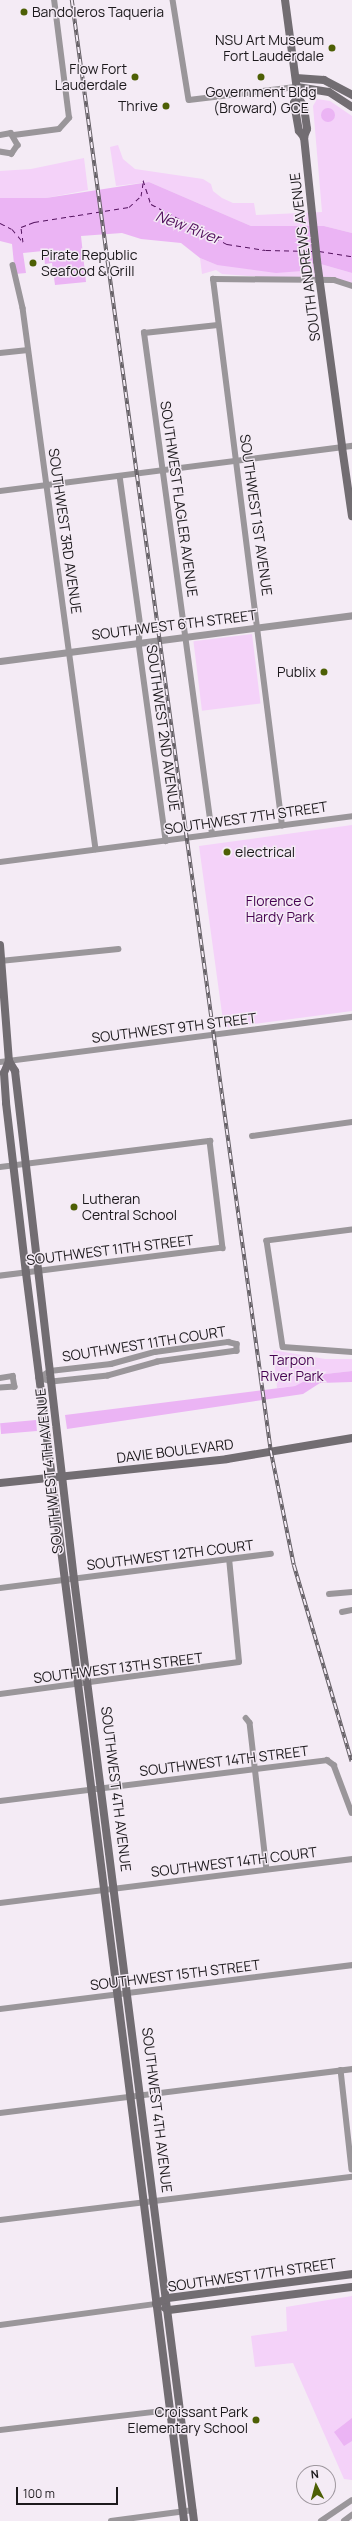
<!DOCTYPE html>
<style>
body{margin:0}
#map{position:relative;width:352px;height:2521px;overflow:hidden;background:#f4ebf5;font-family:Manrope,sans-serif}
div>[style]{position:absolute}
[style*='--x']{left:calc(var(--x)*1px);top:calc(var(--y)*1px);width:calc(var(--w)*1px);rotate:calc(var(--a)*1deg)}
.green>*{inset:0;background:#f4d2f9;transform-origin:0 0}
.water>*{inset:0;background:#ebb4f4;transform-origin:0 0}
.round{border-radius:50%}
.ferry>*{height:1px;margin-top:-0.5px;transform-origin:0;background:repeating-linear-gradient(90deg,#53125e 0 5px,transparent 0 9px)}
.minor>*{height:5.5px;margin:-2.75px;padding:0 2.75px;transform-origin:2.75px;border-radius:2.75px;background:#9a969a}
.tertiary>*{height:7px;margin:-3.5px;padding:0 3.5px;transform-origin:3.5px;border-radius:3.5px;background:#9a969a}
.secondary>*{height:8px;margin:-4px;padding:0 4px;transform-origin:4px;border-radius:4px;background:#726d72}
.rail>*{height:3.5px;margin-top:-1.75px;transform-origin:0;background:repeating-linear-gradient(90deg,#f4ebf5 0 6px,#656066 0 12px);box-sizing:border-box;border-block:1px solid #656066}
.secondary-bridge>*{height:8px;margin:-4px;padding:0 4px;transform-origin:4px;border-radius:4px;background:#726d72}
.dots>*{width:11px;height:11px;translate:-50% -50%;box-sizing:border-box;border:2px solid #f4ebf5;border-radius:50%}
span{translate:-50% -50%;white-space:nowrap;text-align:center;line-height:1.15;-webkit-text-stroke:3px #f4ebf5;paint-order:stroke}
.poi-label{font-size:14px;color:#1c191c}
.left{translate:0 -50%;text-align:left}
.right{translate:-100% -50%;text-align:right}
.street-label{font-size:14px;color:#1c191c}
.park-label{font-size:14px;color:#470252}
.water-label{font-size:15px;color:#53125e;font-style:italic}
.north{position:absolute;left:296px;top:2465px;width:40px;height:40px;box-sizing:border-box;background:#f4ebf5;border:1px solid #9e979e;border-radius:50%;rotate:354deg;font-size:11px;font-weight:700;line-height:16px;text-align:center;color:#1c191c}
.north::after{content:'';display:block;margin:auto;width:14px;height:18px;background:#4d5f05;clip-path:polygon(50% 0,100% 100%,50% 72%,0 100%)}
.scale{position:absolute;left:16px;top:2487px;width:102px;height:18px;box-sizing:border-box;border:2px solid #1c191c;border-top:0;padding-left:5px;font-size:12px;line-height:14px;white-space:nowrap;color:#1c191c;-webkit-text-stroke:3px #f4ebf5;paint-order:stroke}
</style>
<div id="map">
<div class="green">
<i style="clip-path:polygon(317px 99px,330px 101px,352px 116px,352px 233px,324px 226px,251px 226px,149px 182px,116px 186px,110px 147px,118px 145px,123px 159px,135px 169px,203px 179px,211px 184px,213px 191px,222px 198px,233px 203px,254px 203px,256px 215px,322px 212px,313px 106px)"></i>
<i style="clip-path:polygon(84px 158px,88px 190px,46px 198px,0 198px,0 171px,31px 169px)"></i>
<i style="clip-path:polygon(200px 258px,217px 265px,317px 263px,352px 273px,352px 284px,222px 274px,216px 270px,202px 274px)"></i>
<i style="left:252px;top:634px;width:70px;height:59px;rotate:83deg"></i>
<i style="clip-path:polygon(352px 825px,352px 1011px,224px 1028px,199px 846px)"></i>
<i style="clip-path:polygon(273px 1350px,325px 1359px,352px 1359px,352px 1371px,316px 1375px,295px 1386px,277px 1388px)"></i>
<i style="clip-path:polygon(352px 2296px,352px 2480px,344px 2479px,293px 2363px,255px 2367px,251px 2336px,287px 2331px,286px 2307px)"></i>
</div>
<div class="water">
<i class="round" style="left:321px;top:108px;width:14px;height:14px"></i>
<i style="clip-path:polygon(149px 182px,251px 226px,324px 226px,352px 233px,352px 273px,317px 263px,304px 264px,302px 271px,276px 273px,217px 265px,200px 258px,181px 243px,141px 239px,122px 233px,81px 236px,86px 282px,55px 285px,52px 263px,45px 264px,43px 251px,23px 253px,26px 273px,15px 274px,12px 244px,0 241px,0 198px,46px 198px)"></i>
<i style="clip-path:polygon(352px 1371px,352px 1382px,320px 1383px,303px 1394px,67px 1429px,65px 1415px,295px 1386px,316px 1375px)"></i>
<i style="left:36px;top:1420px;width:11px;height:36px;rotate:85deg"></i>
<i style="clip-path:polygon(352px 2418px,352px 2441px,344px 2446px,334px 2432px)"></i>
</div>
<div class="ferry">
<i style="--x:143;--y:180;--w:25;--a:72"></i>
<i style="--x:151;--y:204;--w:86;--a:27.8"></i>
<i style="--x:227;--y:244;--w:39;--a:9"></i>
<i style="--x:266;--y:250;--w:46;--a:1.2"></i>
<i style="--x:0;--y:223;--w:13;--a:27"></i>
<i style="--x:12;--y:229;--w:16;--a:50"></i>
<i style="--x:23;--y:242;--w:15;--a:-98"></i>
<i style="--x:21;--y:227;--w:14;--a:-21"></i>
<i style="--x:34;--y:222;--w:96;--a:-9"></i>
<i style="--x:129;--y:207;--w:16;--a:-43"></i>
<i style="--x:141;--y:196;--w:13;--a:-81"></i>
<i style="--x:319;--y:251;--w:33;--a:9"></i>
</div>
<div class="minor">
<i style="--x:173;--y:0;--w:101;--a:80.9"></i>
<i style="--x:189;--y:100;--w:109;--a:-6.9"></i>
<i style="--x:0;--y:135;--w:11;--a:-10"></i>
<i style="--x:11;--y:133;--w:14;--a:60"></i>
<i style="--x:18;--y:145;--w:11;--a:124"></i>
<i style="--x:12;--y:154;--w:12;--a:-171"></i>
<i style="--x:14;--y:135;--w:45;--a:-7.6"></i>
<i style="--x:59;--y:129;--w:15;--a:-48"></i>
<i style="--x:69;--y:118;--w:119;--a:-97.2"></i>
<i style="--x:13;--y:265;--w:44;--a:76.9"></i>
<i style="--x:23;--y:308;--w:546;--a:82.32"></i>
<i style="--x:0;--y:353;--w:28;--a:-6"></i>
<i style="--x:120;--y:476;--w:152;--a:82.1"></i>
<i style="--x:141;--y:627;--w:16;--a:97"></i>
<i style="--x:139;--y:643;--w:200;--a:82.2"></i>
<i style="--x:0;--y:491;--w:355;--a:-7.3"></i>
<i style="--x:282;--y:826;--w:551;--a:-97.19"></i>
<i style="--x:213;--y:279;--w:121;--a:0.5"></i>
<i style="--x:334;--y:280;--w:19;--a:18"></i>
<i style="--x:212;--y:834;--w:506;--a:-97.73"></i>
<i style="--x:144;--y:333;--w:74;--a:-6.2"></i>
<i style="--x:0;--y:862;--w:355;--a:-7.4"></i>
<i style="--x:0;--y:961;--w:119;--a:-5.8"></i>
<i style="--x:0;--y:1062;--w:355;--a:-7.3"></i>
<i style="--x:252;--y:1136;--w:101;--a:-8"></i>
<i style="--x:0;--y:1167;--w:212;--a:-7.1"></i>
<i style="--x:210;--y:1141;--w:108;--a:83.1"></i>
<i style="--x:223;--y:1248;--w:225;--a:172.8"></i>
<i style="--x:352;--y:1230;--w:86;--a:172.6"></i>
<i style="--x:267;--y:1241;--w:107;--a:81.4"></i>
<i style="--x:283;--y:1347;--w:69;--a:4.1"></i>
<i style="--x:228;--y:1342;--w:9;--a:13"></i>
<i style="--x:237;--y:1344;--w:7;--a:90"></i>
<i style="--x:237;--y:1351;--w:80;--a:172.1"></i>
<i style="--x:158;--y:1362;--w:52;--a:164.4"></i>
<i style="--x:108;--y:1376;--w:56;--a:173.9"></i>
<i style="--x:52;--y:1382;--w:14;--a:-163"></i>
<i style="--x:39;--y:1378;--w:13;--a:-32"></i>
<i style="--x:50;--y:1371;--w:61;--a:-6.5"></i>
<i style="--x:111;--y:1364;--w:46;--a:-15.3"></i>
<i style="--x:155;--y:1352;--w:74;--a:-7.8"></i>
<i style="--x:0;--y:1378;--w:13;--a:-9"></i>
<i style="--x:13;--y:1376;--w:11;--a:80"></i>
<i style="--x:15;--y:1387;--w:15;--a:176"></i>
<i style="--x:0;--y:1588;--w:273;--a:-7.2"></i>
<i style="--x:329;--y:1594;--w:23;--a:-5"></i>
<i style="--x:342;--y:1612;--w:10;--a:-11"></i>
<i style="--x:0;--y:1694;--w:241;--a:-7.6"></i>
<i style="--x:239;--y:1662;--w:103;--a:-95.5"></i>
<i style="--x:246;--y:1718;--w:6;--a:51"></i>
<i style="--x:250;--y:1723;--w:147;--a:83.4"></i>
<i style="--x:0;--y:1801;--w:330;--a:-7.1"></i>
<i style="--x:327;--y:1760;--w:9;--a:36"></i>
<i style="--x:334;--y:1765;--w:51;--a:69.4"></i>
<i style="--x:0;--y:1903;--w:355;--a:-7.1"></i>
<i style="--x:0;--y:2009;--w:355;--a:-7.1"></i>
<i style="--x:341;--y:2070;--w:100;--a:83.7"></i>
<i style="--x:0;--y:2113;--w:355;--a:-7.1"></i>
<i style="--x:0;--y:2220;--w:355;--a:-7"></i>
<i style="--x:0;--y:2325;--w:157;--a:-7.7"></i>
<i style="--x:0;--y:2430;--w:170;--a:-6.7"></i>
<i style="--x:111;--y:2521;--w:83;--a:-7.6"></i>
<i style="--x:321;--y:2521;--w:37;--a:-34"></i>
<i style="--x:344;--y:2521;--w:10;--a:-37"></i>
</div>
<div class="tertiary">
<i style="--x:0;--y:661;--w:355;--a:-7.4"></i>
</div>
<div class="secondary">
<i style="--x:285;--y:0;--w:98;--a:82.4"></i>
<i style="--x:298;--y:97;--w:12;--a:59"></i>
<i style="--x:304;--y:107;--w:22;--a:82"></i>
<i style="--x:307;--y:129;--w:9;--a:111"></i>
<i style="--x:304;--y:137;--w:125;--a:84"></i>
<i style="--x:296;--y:78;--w:28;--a:4"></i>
<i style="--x:324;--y:80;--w:32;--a:28"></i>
<i style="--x:297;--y:87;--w:32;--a:9"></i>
<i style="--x:329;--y:92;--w:27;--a:33"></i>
<i style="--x:298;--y:97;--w:7;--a:124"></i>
<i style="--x:294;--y:103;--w:28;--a:80"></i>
<i style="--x:299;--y:131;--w:8;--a:50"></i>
<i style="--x:342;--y:447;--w:70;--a:81.8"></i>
<i style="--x:0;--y:945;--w:116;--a:85.6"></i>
<i style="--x:9;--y:1061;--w:12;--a:59"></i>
<i style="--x:15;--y:1071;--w:511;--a:83.38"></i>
<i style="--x:74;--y:1579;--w:950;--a:82.74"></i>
<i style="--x:9;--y:1061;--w:13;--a:113"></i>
<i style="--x:4;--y:1073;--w:30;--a:86"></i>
<i style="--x:6;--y:1103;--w:171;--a:83.3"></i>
<i style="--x:26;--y:1273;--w:1258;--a:82.78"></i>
<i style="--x:0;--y:1483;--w:228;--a:-6"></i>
<i style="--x:227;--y:1459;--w:127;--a:-9.5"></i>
<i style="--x:156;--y:2304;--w:13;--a:-27"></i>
<i style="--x:168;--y:2298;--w:186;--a:-7.4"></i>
<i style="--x:165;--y:2308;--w:4;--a:27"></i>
<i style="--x:169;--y:2310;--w:184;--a:-7.2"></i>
</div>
<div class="rail">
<i style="--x:72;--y:0;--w:1465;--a:82.19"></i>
<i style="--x:271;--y:1451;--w:116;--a:78.6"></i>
<i style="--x:294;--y:1565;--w:205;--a:73.6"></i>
</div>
<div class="secondary-bridge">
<i style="--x:317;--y:261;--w:188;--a:82.3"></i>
</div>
<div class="dots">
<i style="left:24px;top:12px;background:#4d5f05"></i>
<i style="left:332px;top:48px;background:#4d5f05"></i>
<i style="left:135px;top:77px;background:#4d5f05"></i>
<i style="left:261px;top:77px;background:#4d5f05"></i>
<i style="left:166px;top:106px;background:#4d5f05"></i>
<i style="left:33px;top:263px;background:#4d5f05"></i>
<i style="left:324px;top:672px;background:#4d5f05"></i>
<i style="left:227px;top:852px;background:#4d5f05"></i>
<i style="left:74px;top:1207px;background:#4d5f05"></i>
<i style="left:256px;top:2420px;background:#4d5f05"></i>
</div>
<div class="poi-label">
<span class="left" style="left:32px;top:12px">Bandoleros Taqueria</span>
<span class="right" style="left:324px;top:48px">NSU Art Museum<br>Fort Lauderdale</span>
<span class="right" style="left:127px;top:77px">Flow Fort<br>Lauderdale</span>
<span style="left:261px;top:100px">Government Bldg<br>(Broward) GCE</span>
<span class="right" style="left:158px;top:106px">Thrive</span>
<span class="left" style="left:41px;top:263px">Pirate Republic<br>Seafood &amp; Grill</span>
<span class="right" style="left:316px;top:672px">Publix</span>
<span class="left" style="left:235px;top:852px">electrical</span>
<span class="left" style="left:82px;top:1207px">Lutheran<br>Central School</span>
<span class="right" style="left:248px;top:2420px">Croissant Park<br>Elementary School</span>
</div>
<div class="street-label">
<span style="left:305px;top:257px;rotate:-97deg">SOUTH ANDREWS AVENUE</span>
<span style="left:179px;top:499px;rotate:82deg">SOUTHWEST FLAGLER AVENUE</span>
<span style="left:256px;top:515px;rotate:82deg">SOUTHWEST 1ST AVENUE</span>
<span style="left:65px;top:531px;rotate:82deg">SOUTHWEST 3RD AVENUE</span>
<span style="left:174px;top:625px;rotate:-7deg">SOUTHWEST 6TH STREET</span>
<span style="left:163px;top:728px;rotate:82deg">SOUTHWEST 2ND AVENUE</span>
<span style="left:246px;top:818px;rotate:-8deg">SOUTHWEST 7TH STREET</span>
<span style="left:174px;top:1028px;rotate:-7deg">SOUTHWEST 9TH STREET</span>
<span style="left:110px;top:1250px;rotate:-7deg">SOUTHWEST 11TH STREET</span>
<span style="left:144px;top:1344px;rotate:-9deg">SOUTHWEST 11TH COURT</span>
<span style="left:175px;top:1451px;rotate:-7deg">DAVIE BOULEVARD</span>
<span style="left:49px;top:1471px;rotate:-96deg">SOUTHWEST 4TH AVENUE</span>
<span style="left:170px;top:1555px;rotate:-7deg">SOUTHWEST 12TH COURT</span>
<span style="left:118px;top:1668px;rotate:-7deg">SOUTHWEST 13TH STREET</span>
<span style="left:224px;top:1761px;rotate:-7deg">SOUTHWEST 14TH STREET</span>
<span style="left:116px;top:1789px;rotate:83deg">SOUTHWEST 4TH AVENUE</span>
<span style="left:234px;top:1862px;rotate:-7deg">SOUTHWEST 14TH COURT</span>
<span style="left:175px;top:1975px;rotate:-7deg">SOUTHWEST 15TH STREET</span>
<span style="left:157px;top:2110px;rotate:83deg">SOUTHWEST 4TH AVENUE</span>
<span style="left:252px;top:2275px;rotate:-8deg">SOUTHWEST 17TH STREET</span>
</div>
<div class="park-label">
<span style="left:280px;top:909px">Florence C<br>Hardy Park</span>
<span style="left:292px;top:1368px">Tarpon<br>River Park</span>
</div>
<div class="water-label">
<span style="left:188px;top:227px;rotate:21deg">New River</span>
</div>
<div class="north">N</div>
<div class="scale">100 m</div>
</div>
